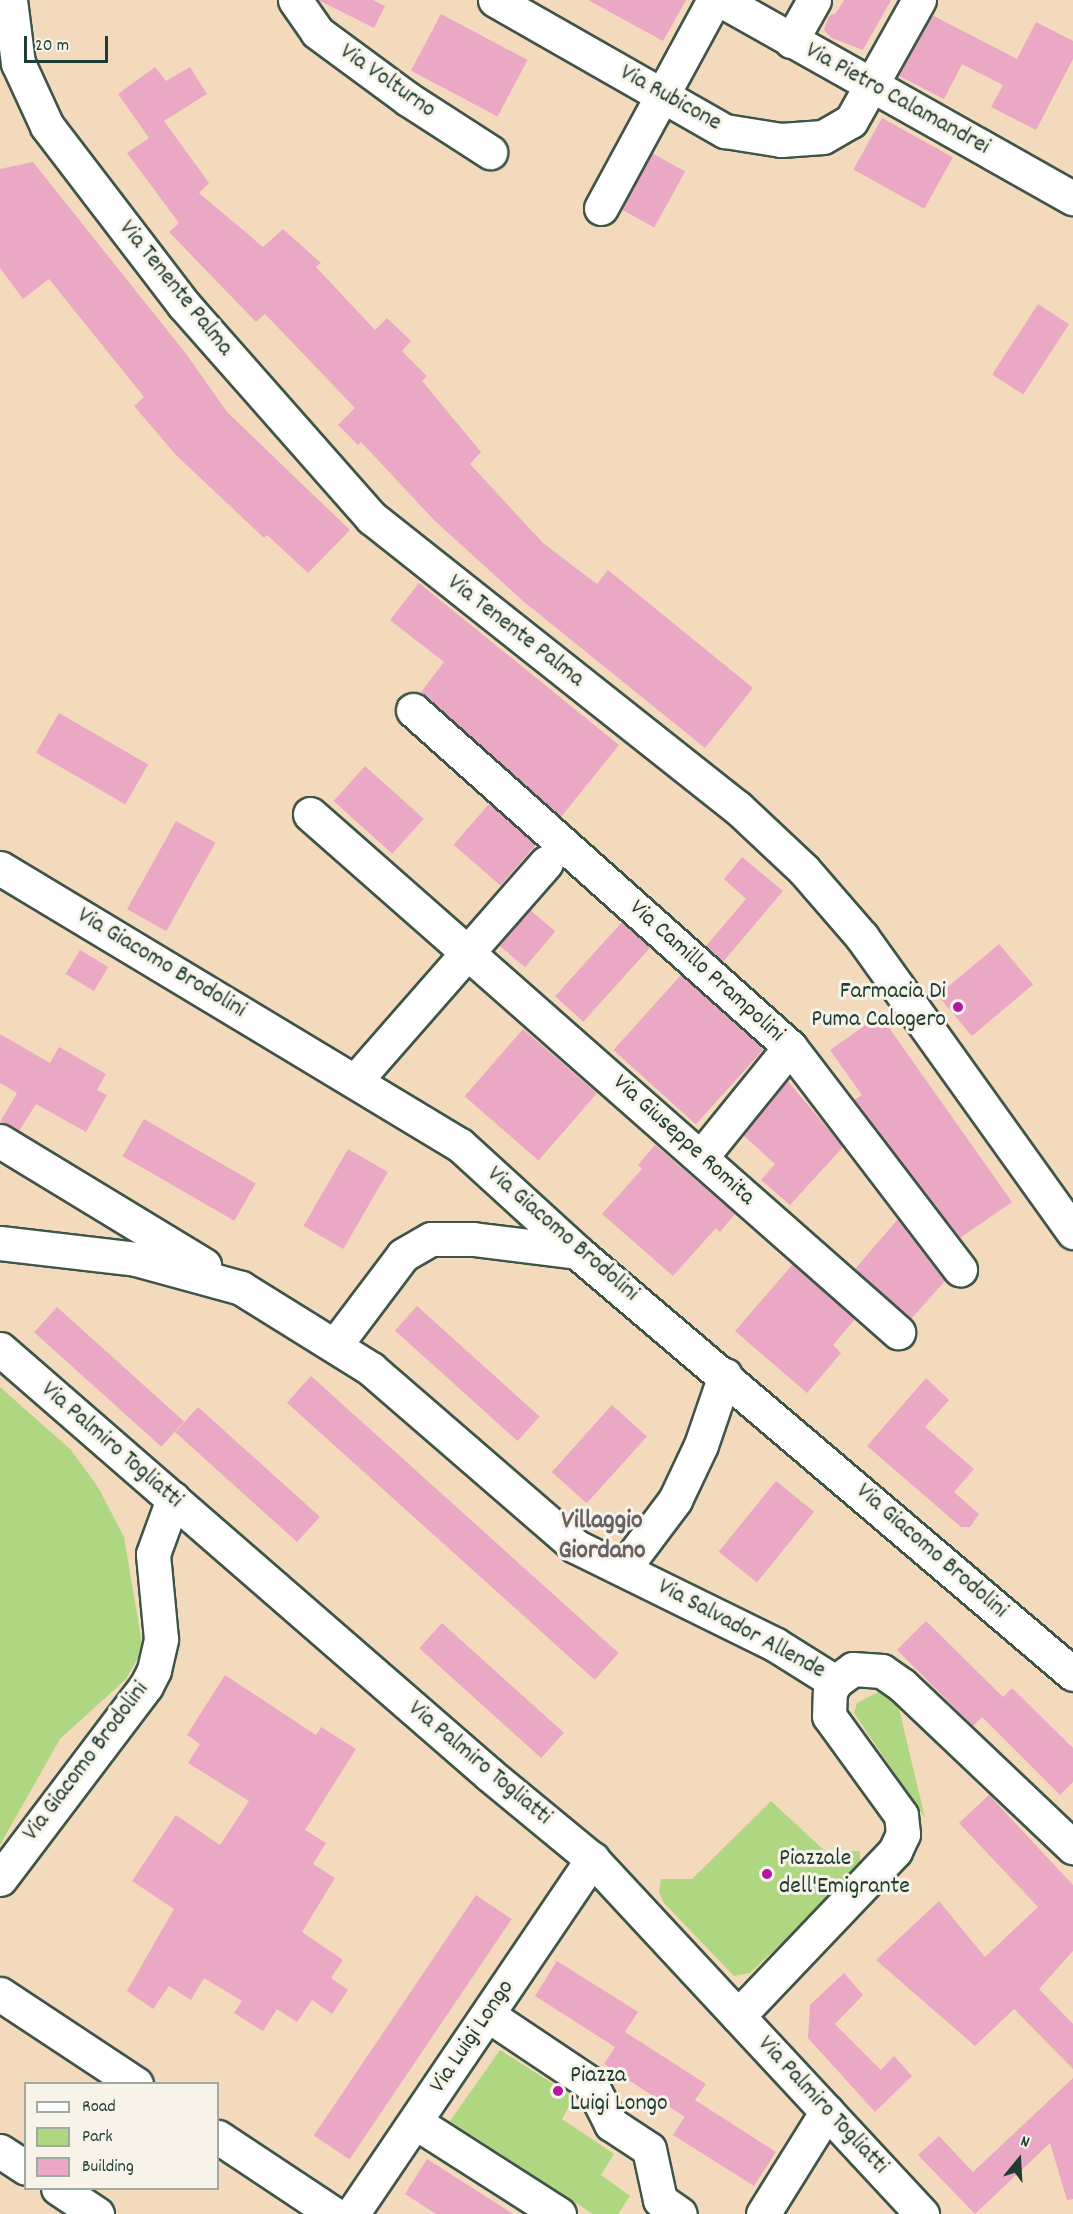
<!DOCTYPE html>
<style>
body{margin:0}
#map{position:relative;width:1073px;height:2214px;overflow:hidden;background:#f3dabc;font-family:Dekko,sans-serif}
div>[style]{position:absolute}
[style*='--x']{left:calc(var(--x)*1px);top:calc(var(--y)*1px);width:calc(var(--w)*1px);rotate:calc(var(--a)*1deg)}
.green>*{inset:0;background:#afd781}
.building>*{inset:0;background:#eaa8c4;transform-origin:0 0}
.roads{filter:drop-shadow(2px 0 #3f5548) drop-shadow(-2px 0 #3f5548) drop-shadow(0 2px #3f5548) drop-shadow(0 -2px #3f5548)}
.minor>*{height:33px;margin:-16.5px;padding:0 16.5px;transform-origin:16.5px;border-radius:16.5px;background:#fff}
.major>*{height:33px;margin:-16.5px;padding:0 16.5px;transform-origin:16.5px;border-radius:16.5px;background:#fff}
.dots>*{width:16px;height:16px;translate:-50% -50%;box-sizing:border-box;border:3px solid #f7f3e8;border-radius:50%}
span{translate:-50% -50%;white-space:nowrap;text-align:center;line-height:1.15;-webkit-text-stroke:6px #f7f3e8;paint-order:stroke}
.street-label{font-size:24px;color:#1f3d34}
.poi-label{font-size:24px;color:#1f3d34}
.right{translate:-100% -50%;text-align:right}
.left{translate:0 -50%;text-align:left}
.neighbourhood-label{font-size:26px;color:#666266;font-weight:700}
.legend{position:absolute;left:24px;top:2082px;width:195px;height:108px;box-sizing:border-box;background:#f7f3e8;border:2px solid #a1aaa0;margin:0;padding:8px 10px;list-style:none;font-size:18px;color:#1f3d34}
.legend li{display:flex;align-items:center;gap:12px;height:30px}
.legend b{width:30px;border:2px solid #a1aaa0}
.north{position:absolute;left:989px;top:2130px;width:60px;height:60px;-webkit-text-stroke:4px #f7f3e8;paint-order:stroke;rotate:18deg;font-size:16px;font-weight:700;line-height:24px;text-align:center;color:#1f3d34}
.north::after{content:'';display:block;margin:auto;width:21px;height:27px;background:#1f3d34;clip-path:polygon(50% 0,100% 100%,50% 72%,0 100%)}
.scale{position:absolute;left:24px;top:36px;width:84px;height:27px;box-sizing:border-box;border:3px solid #1f3d34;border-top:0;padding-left:8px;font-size:18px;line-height:21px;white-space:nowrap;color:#1f3d34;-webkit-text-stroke:4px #f7f3e8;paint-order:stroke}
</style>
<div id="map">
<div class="green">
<i style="clip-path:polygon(0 1387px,71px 1450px,98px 1487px,124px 1537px,143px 1649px,126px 1679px,60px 1739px,0 1845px)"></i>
<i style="clip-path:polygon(880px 1691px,897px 1700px,925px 1818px,854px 1713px,857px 1703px)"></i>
<i style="clip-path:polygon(771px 1801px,826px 1852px,860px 1851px,860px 1870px,750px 1973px,734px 1976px,664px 1903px,659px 1892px,661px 1879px,692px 1879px)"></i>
<i style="clip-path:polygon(500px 2050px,574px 2097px,562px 2119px,614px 2154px,601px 2175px,630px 2196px,618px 2214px,593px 2214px,450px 2121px)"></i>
</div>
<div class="building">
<i style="clip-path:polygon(318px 0,373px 0,385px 6px,374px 28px)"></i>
<i style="clip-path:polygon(588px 0,686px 0,663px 41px)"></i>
<i style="clip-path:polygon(844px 0,891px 0,863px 50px,832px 38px,824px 30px,829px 16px,836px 13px)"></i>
<i style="left:441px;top:14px;width:98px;height:64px;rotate:28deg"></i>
<i style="clip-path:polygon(932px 15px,1017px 59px,1036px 22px,1073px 41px,1073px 59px,1036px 130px,991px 107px,1003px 85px,962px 64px,944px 99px,899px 76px)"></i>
<i style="clip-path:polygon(155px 67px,166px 81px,190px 67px,207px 94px,164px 121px,209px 183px,199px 193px,263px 247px,283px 229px,321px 263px,316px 267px,375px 330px,387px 318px,411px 341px,402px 351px,427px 376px,422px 381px,481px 452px,470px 464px,543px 543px,597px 584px,608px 570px,753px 688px,705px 748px,523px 601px,434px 520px,361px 442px,358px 445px,338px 425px,355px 408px,265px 314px,256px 322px,169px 232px,179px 223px,127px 153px,149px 138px,118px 94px)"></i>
<i style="left:882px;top:118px;width:81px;height:59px;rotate:29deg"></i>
<i style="left:652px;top:153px;width:38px;height:64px;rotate:29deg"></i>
<i style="clip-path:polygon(33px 162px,187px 355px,227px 412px,350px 530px,308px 573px,267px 535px,264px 538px,176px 455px,134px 406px,144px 397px,49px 279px,23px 299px,0 268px,0 169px)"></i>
<i style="left:1038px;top:304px;width:37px;height:84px;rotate:33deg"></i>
<i style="clip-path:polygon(419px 583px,619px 745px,561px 817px,421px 692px,444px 662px,390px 620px)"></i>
<i style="left:59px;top:713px;width:103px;height:46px;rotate:30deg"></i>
<i style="left:365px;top:766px;width:79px;height:47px;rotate:42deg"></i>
<i style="left:489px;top:804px;width:62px;height:54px;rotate:41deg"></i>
<i style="left:176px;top:821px;width:45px;height:101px;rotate:29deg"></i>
<i style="clip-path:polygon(742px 857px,783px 891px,723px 962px,706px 946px,746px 899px,724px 879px)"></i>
<i style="left:530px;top:910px;width:33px;height:47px;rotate:40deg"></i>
<i style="left:622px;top:922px;width:38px;height:100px;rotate:42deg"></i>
<i style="left:999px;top:944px;width:53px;height:80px;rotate:50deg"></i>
<i style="left:80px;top:950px;width:33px;height:28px;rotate:31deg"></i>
<i style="left:681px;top:975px;width:111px;height:101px;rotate:42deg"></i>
<i style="clip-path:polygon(880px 1015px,1012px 1202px,960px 1238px,854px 1100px,862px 1095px,830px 1050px)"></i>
<i style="left:523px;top:1029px;width:98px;height:89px;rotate:41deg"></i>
<i style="clip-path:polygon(0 1034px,50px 1063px,59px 1047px,106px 1074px,97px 1090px,107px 1095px,86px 1132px,36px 1104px,19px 1131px,0 1122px,17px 1093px,0 1083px)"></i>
<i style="clip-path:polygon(787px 1080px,843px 1147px,790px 1205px,761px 1180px,775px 1164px,743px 1135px)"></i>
<i style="left:144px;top:1119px;width:129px;height:43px;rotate:30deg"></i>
<i style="clip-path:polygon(655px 1145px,735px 1214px,720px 1232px,716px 1228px,673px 1276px,602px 1214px,642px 1169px,638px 1165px)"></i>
<i style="left:348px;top:1149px;width:46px;height:89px;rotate:30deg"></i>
<i style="clip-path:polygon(898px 1219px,945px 1281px,911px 1319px,855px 1269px)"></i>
<i style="clip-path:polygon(793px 1264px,855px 1319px,833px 1345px,841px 1353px,807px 1393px,735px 1331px)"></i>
<i style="left:417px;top:1306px;width:165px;height:33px;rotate:42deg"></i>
<i style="left:57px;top:1307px;width:171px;height:34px;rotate:42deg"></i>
<i style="left:311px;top:1376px;width:414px;height:36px;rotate:42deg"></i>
<i style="clip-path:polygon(926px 1378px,949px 1400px,925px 1427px,974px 1469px,954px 1492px,979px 1514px,970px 1527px,961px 1527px,867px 1446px)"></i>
<i style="left:612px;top:1405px;width:47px;height:90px;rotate:42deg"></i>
<i style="left:198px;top:1407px;width:164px;height:34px;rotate:42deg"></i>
<i style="left:776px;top:1481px;width:49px;height:91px;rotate:39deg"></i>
<i style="clip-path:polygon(926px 1621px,1003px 1697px,1012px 1688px,1073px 1748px,1073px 1782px,1060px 1795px,982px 1717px,973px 1726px,897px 1650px)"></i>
<i style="left:442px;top:1623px;width:164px;height:34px;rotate:42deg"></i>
<i style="clip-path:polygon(225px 1675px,316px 1735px,321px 1727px,356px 1749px,305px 1830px,326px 1843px,313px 1864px,335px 1878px,302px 1932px,343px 1960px,331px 1978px,348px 1990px,332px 2014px,312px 2000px,297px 2022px,277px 2009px,263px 2031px,234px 2013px,242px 2001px,204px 1978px,191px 2000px,169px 1986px,153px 2009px,127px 1991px,174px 1909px,132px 1881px,176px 1815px,220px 1845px,249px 1801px,188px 1763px,200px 1744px,187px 1735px)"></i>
<i style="clip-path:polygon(989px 1795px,1073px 1885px,1073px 1951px,1039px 1989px,1073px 2024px,1073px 2069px,1014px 2009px,975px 2046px,876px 1960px,939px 1901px,985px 1957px,1038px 1907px,959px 1823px)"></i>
<i style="left:476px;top:1895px;width:43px;height:290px;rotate:34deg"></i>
<i style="clip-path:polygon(557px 1961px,638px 2012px,625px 2032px,706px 2084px,695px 2100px,776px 2152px,754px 2186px,673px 2135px,692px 2105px,685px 2117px,604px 2064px,615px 2047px,535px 1996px)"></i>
<i style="clip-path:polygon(844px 1973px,863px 1995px,835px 2024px,881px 2070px,894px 2056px,912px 2076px,875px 2112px,808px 2038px,810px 2005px)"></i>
<i style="clip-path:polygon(1073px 2078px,1073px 2199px,1067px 2200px,1050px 2143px,975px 2214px,918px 2155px,939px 2136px,973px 2172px)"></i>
<i style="clip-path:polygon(427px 2159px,513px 2214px,436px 2214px,405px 2194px)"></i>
</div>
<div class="roads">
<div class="minor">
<i style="--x:295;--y:0;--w:39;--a:55"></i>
<i style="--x:317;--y:32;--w:113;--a:36.4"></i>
<i style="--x:408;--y:99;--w:98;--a:32.9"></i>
<i style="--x:495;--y:0;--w:265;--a:29.7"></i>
<i style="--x:725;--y:131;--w:57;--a:9.1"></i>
<i style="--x:781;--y:140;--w:42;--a:-4.1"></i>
<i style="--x:823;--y:137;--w:32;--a:-30"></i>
<i style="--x:851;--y:121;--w:139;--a:-60.7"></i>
<i style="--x:721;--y:0;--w:404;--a:29.4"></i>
<i style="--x:791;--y:41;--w:47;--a:-60.7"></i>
<i style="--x:601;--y:208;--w:237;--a:-61.5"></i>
<i style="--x:413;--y:710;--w:506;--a:41.79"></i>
<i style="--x:790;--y:1047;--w:280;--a:52.6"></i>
<i style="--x:310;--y:814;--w:784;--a:41.38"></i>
<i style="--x:0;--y:868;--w:537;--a:31.06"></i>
<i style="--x:460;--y:1145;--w:159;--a:42.4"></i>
<i style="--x:577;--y:1252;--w:651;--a:40.39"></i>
<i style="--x:355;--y:1081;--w:290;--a:-48.8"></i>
<i style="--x:0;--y:1141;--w:239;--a:31.3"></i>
<i style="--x:701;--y:1157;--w:141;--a:-51"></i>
<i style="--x:0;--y:1243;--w:137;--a:6.7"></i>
<i style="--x:136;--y:1259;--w:109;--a:15.4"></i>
<i style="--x:241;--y:1288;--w:153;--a:31.9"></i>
<i style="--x:371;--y:1369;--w:270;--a:40.9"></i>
<i style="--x:575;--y:1546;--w:224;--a:26.2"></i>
<i style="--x:776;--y:1645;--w:70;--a:32.1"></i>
<i style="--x:336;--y:1344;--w:111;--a:-53"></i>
<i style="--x:403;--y:1255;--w:32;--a:-30"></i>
<i style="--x:431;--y:1239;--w:42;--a:0"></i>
<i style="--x:473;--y:1239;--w:105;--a:7.1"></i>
<i style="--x:0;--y:1349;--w:649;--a:41"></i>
<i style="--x:490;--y:1775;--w:132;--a:39.5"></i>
<i style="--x:592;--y:1859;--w:485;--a:47.1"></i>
<i style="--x:624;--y:1568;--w:85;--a:-53.1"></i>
<i style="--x:675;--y:1500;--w:61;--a:-64.7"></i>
<i style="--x:701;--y:1445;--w:74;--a:-71.1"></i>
<i style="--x:0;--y:1879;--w:242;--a:-52.9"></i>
<i style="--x:146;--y:1686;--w:18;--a:-63"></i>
<i style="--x:154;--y:1670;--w:32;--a:-77"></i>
<i style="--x:161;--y:1639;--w:85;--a:-95.4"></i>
<i style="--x:153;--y:1554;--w:59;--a:-70"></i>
<i style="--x:0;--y:1994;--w:163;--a:33.5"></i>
<i style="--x:488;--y:2015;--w:124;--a:33.8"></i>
<i style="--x:591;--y:2084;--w:45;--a:63.4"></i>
<i style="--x:611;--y:2124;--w:45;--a:33.3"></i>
<i style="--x:649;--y:2149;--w:52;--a:77.8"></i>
<i style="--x:660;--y:2200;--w:24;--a:35"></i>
<i style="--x:738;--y:2016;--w:228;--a:-46.4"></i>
<i style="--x:895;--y:1851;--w:19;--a:-65"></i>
<i style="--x:903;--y:1834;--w:19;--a:-96"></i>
<i style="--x:901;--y:1815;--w:122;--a:-126"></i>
<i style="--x:829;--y:1716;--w:24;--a:-88"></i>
<i style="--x:830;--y:1692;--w:11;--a:-63"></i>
<i style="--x:835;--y:1682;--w:22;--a:-36"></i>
<i style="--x:853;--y:1669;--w:29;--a:4"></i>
<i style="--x:882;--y:1671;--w:24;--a:35"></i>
<i style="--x:902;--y:1685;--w:236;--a:43.5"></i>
<i style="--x:415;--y:2122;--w:171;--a:32.6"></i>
<i style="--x:218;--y:2137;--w:139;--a:33.6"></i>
<i style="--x:352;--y:2214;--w:429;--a:-55.9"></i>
<i style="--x:763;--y:2214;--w:121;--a:-58.1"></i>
</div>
<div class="major">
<i style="--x:10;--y:0;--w:64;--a:82.8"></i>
<i style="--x:18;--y:63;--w:69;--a:65.3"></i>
<i style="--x:47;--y:126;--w:225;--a:52.6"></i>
<i style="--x:184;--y:305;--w:284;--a:48.6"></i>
<i style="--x:372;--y:518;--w:466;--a:38.4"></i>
<i style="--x:737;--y:807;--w:92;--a:43.2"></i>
<i style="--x:804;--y:870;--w:89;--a:49.1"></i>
<i style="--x:862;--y:937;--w:363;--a:54.4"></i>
<i style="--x:0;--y:2151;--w:31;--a:33"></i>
<i style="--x:58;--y:2188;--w:47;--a:33.7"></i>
</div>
</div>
<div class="dots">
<i style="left:958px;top:1007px;background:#b5179e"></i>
<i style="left:767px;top:1874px;background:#b5179e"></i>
<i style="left:558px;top:2091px;background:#b5179e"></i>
</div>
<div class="street-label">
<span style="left:387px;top:82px;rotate:35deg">Via Volturno</span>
<span style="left:670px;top:99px;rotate:29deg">Via Rubicone</span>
<span style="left:897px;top:100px;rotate:29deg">Via Pietro Calamandrei</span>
<span style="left:175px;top:289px;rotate:51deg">Via Tenente Palma</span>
<span style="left:515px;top:632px;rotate:38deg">Via Tenente Palma</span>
<span style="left:161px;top:964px;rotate:31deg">Via Giacomo Brodolini</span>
<span style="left:706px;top:972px;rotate:42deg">Via Camillo Prampolini</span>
<span style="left:683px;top:1141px;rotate:42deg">Via Giuseppe Romita</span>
<span style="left:562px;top:1235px;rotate:41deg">Via Giacomo Brodolini</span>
<span style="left:111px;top:1446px;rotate:41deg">Via Palmiro Togliatti</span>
<span style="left:931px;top:1552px;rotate:41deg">Via Giacomo Brodolini</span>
<span style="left:741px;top:1630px;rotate:28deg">Via Salvador Allende</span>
<span style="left:87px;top:1762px;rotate:-53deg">Via Giacomo Brodolini</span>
<span style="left:479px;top:1764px;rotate:40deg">Via Palmiro Togliatti</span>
<span style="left:473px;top:2037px;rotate:-56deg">Via Luigi Longo</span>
<span style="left:822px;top:2106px;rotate:47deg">Via Palmiro Togliatti</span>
</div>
<div class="poi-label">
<span class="right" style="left:946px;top:1007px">Farmacia Di<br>Puma Calogero</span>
<span class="left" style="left:779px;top:1874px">Piazzale<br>dell'Emigrante</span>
<span class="left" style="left:570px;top:2091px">Piazza<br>Luigi Longo</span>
</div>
<div class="neighbourhood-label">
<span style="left:602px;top:1537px">Villaggio<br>Giordano</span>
</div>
<ul class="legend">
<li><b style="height:8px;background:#fff"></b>Road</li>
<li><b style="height:16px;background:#afd781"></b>Park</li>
<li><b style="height:16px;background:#eaa8c4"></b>Building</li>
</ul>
<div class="north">N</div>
<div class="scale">20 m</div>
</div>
